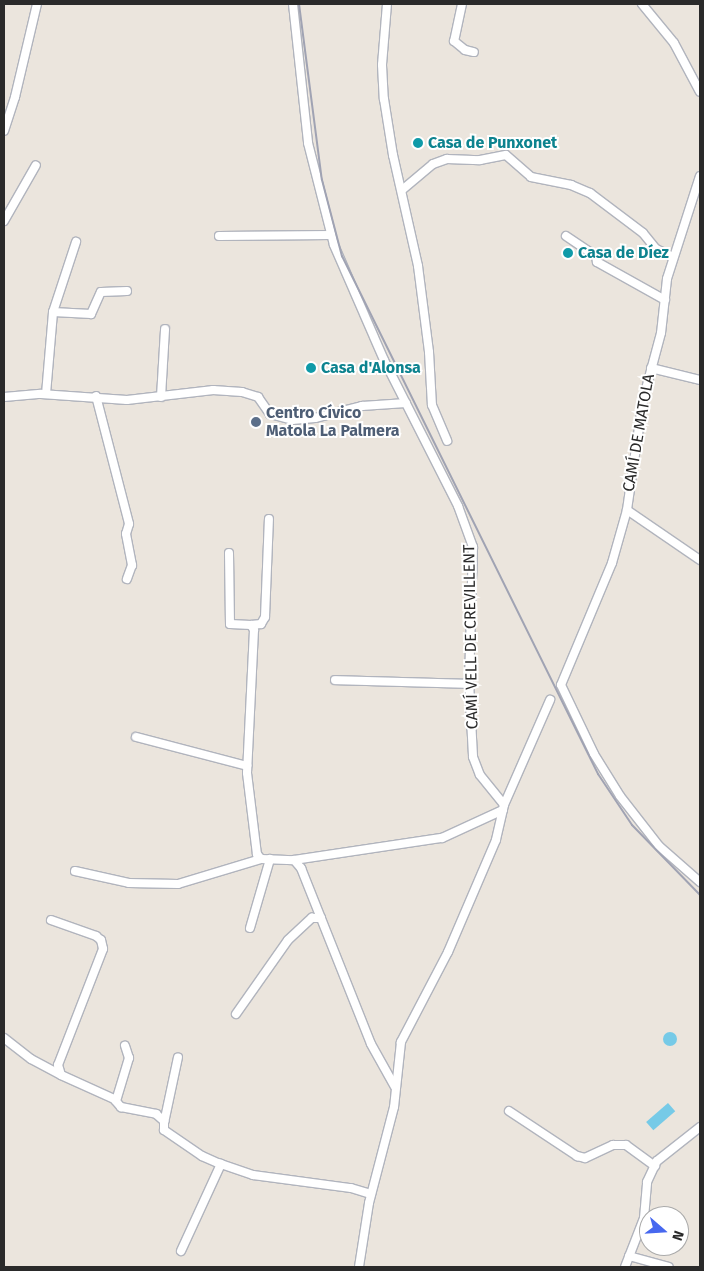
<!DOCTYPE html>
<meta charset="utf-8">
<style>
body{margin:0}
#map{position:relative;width:704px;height:1271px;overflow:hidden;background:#ebe5dd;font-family:"Fira Sans",sans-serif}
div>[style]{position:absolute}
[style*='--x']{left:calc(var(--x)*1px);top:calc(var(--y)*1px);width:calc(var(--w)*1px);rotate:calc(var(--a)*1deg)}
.water>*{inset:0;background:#76cae7;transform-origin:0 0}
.round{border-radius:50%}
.roads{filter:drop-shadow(1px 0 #b1b4bd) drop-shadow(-1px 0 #b1b4bd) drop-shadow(0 1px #b1b4bd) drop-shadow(0 -1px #b1b4bd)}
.street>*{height:8px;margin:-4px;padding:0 4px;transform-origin:4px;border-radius:4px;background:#fff}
.rail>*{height:2px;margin:-1px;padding:0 1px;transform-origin:1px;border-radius:1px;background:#a0a3b3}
.dots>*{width:14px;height:14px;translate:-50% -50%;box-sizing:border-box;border:2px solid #fff;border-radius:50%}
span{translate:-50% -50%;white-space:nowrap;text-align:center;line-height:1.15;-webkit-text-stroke:4px #fff;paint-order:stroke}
.culture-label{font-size:16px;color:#0d838f;font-weight:700}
.left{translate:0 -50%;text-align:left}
.service-label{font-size:16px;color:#4e5e75;font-weight:700}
.street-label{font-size:16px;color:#2a2a2a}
.frame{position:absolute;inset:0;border:5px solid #2a2a2a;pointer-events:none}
.north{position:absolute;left:639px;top:1206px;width:50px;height:50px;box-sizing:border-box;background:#fff;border:1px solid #aaa;border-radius:50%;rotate:109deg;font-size:14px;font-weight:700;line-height:20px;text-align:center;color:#2a2a2a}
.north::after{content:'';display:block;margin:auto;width:18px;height:22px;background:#4768ef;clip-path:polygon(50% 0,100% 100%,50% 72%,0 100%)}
</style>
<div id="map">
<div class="water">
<i class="round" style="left:663px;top:1032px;width:14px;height:14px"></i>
<i style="left:668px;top:1103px;width:11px;height:29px;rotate:49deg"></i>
</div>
<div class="roads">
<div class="street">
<i style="--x:293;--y:4;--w:140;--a:83.8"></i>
<i style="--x:308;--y:143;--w:105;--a:75.7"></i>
<i style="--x:334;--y:245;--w:125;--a:66.5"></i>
<i style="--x:384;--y:360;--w:164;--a:63.1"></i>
<i style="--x:458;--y:506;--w:44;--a:69.9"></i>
<i style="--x:473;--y:547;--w:135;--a:91.7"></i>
<i style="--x:469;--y:682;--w:75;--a:86.9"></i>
<i style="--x:473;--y:757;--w:19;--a:69"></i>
<i style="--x:480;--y:775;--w:38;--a:51"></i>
<i style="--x:504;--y:805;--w:36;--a:103"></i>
<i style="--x:496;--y:840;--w:122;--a:113.2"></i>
<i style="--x:448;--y:952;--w:102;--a:117.6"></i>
<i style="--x:401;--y:1042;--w:65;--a:96.1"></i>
<i style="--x:394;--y:1107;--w:99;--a:104.6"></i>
<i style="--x:369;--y:1203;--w:65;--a:98.9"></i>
<i style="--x:387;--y:4;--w:61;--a:94.7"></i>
<i style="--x:382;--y:65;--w:34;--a:87"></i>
<i style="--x:384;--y:99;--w:57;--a:80.9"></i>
<i style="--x:393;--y:155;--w:114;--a:77.3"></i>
<i style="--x:418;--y:266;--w:87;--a:82.7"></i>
<i style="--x:429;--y:352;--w:53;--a:86.8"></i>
<i style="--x:432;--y:405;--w:39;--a:67"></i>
<i style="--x:462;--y:4;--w:38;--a:102"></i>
<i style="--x:454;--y:41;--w:14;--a:39"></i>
<i style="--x:465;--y:50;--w:9;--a:13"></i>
<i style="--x:642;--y:4;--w:50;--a:50.6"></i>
<i style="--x:674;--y:43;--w:55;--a:62"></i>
<i style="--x:4;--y:131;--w:36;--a:-72"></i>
<i style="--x:15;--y:97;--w:96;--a:-76.7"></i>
<i style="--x:700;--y:176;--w:108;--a:107.8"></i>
<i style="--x:667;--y:279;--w:54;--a:96.3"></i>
<i style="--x:661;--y:333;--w:69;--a:105"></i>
<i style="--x:643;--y:400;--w:111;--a:98.3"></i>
<i style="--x:627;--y:510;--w:55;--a:105.8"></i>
<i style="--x:612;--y:563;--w:132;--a:112.7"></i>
<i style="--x:561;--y:685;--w:76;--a:64.4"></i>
<i style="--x:594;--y:754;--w:49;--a:58.2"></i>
<i style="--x:620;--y:796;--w:63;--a:52"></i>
<i style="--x:659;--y:846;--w:55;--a:41.3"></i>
<i style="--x:402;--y:190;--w:40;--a:-40"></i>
<i style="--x:433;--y:164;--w:15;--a:-20"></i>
<i style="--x:447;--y:159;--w:33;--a:2"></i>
<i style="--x:480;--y:160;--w:26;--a:-11"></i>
<i style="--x:506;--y:155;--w:33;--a:41"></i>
<i style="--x:531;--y:177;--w:41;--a:11.3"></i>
<i style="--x:571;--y:185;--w:21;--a:23"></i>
<i style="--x:590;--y:193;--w:66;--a:37"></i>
<i style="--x:643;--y:233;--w:21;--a:51"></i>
<i style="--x:656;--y:249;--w:19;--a:25"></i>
<i style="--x:4;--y:221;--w:64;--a:-60.3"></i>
<i style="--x:219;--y:236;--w:112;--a:-0.5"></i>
<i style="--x:566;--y:236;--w:36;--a:34"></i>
<i style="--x:596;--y:256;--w:6;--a:81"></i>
<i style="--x:597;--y:262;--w:78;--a:29.2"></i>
<i style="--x:53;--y:312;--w:38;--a:3"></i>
<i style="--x:91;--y:314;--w:24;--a:-66"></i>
<i style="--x:101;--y:292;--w:26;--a:-2"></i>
<i style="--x:651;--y:368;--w:50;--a:13.8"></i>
<i style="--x:46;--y:394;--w:82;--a:-85.1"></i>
<i style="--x:53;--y:312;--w:74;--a:-71.8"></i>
<i style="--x:96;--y:396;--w:132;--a:75.5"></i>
<i style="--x:129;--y:524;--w:10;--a:107"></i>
<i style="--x:126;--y:534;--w:32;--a:79"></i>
<i style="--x:132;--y:565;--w:15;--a:110"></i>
<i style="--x:4;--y:397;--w:37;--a:-5"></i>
<i style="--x:41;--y:394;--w:86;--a:4"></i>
<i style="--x:127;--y:400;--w:87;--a:-6.6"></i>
<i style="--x:213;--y:390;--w:29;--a:4"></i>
<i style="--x:242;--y:392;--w:17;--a:17"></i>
<i style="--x:258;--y:397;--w:21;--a:55"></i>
<i style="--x:270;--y:414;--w:23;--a:15"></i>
<i style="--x:292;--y:420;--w:23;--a:-5"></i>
<i style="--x:315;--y:418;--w:49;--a:-14.3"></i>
<i style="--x:362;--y:406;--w:44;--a:-3.9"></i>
<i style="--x:161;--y:397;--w:68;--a:-86.6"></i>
<i style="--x:627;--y:510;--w:88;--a:34.4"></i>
<i style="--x:229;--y:553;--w:71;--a:89.2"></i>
<i style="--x:230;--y:624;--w:21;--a:3"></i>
<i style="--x:251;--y:625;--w:6;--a:59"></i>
<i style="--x:254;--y:630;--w:143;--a:92.8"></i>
<i style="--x:247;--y:773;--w:82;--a:83"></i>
<i style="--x:257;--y:854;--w:6;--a:51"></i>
<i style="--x:261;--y:859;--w:33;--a:2"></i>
<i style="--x:294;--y:860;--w:11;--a:49"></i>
<i style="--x:301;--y:868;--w:189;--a:68.3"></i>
<i style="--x:371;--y:1044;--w:49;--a:60.8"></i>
<i style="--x:251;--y:625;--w:10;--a:-6"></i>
<i style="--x:261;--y:624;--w:8;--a:-60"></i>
<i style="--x:265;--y:617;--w:98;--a:-87.7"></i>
<i style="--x:335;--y:680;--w:134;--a:1.7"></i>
<i style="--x:136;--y:737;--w:115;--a:14.6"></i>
<i style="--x:504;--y:805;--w:115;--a:-66.3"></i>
<i style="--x:294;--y:860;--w:150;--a:-8.5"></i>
<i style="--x:442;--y:838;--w:67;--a:-24.7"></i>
<i style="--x:75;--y:871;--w:55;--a:12.5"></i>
<i style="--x:129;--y:883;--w:49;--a:1.2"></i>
<i style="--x:178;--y:884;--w:87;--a:-16.8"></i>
<i style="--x:51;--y:920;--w:48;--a:19.6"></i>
<i style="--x:96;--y:936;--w:6;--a:39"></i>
<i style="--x:101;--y:940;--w:9;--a:77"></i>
<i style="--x:103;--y:949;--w:124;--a:111.2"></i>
<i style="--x:58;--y:1065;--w:10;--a:73"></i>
<i style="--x:61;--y:1075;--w:58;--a:24.4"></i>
<i style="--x:114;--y:1099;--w:11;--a:49"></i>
<i style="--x:121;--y:1107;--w:36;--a:11"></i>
<i style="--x:156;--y:1114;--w:11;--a:41"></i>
<i style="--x:164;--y:1121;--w:9;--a:90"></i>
<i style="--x:164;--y:1130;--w:46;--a:34.4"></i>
<i style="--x:202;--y:1156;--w:17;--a:24"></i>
<i style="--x:218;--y:1163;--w:37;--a:19"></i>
<i style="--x:253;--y:1175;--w:99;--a:7.6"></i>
<i style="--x:351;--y:1188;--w:21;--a:17"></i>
<i style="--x:250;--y:928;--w:72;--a:-73.8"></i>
<i style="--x:236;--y:1014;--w:90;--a:-54.9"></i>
<i style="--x:288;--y:940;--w:33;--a:-43"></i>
<i style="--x:312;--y:918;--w:9;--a:0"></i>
<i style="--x:4;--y:1038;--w:34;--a:38"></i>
<i style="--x:31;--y:1059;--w:34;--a:28"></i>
<i style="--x:116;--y:1101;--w:45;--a:-73.2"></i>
<i style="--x:129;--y:1058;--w:13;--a:-108"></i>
<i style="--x:509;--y:1111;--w:82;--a:33.5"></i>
<i style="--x:577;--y:1156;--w:8;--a:14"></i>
<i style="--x:585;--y:1158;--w:31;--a:-25"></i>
<i style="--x:613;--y:1145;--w:13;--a:0"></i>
<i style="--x:626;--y:1145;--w:36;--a:36"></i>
<i style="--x:164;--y:1123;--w:67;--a:-78"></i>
<i style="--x:181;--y:1251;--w:96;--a:-65.3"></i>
<i style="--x:629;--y:1256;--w:41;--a:15.4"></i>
<i style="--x:625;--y:1267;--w:53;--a:-68.8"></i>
<i style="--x:644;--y:1218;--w:36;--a:-85"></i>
<i style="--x:647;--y:1182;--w:23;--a:-65"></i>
<i style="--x:657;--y:1161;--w:55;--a:-38.3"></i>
</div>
</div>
<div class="rail">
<i style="--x:299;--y:4;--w:177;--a:82.6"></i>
<i style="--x:322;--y:180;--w:79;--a:75.3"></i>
<i style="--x:342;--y:256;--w:578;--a:63.7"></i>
<i style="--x:598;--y:774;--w:61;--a:56.3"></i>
<i style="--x:632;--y:825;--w:98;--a:45.8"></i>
</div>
<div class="dots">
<i style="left:418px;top:143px;background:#0f9aa8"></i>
<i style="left:568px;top:253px;background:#0f9aa8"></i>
<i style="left:311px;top:368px;background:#0f9aa8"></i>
<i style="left:256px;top:422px;background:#5c6f8a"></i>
</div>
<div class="culture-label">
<span class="left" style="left:428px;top:143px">Casa de Punxonet</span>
<span class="left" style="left:578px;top:253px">Casa de Díez</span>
<span class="left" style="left:321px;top:368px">Casa d'Alonsa</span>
</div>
<div class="service-label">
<span class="left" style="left:266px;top:422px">Centro Cívico<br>Matola La Palmera</span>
</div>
<div class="street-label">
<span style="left:639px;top:433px;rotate:-80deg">CAMÍ DE MATOLA</span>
<span style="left:471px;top:637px;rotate:-91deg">CAMÍ VELL DE CREVILLENT</span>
</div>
<div class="frame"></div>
<div class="north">N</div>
</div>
